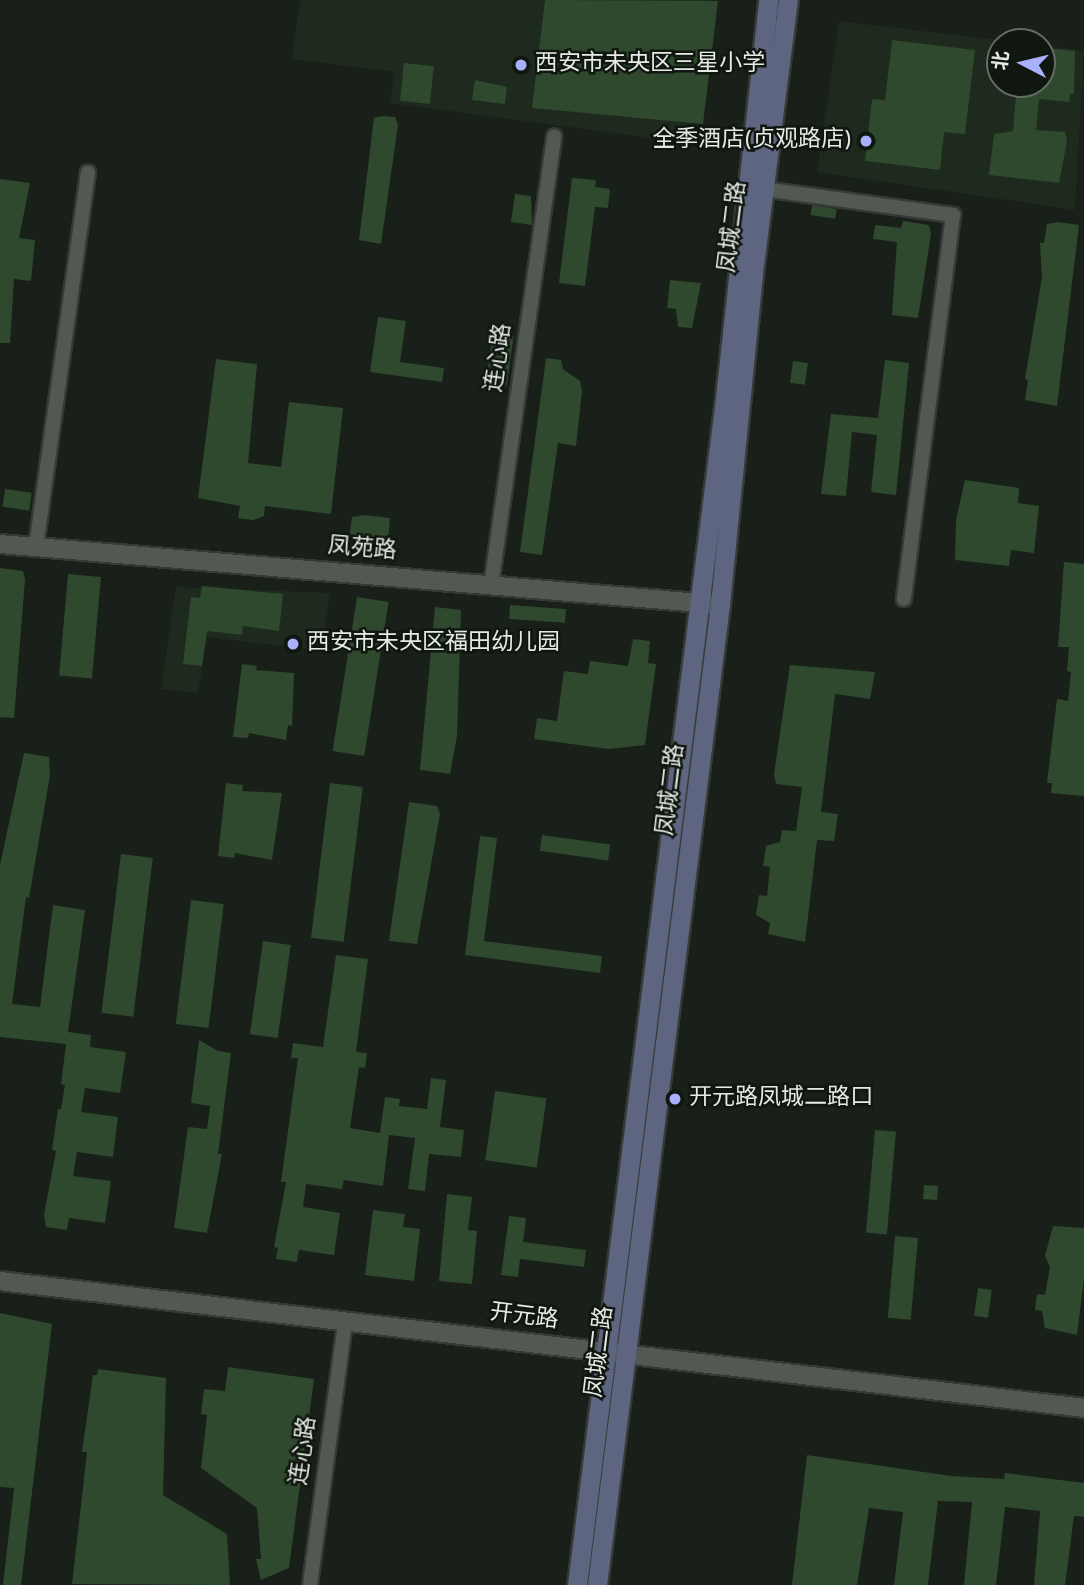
<!DOCTYPE html>
<meta charset="utf-8">
<style>
body{margin:0}
#map{position:relative;width:1084px;height:1585px;overflow:hidden;background:#191f19;font-family:Overpass,"Noto Sans SC",sans-serif}
div>[style]{position:absolute}
[style*='--x']{left:calc(var(--x)*1px);top:calc(var(--y)*1px);width:calc(var(--w)*1px);rotate:calc(var(--a)*1deg)}
.built>*{inset:0;background:#1f2a1e}
.building>*{inset:0;background:#2e492e;transform-origin:0 0}
.roads{filter:drop-shadow(2px 0 #363a36) drop-shadow(-2px 0 #363a36) drop-shadow(0 2px #363a36) drop-shadow(0 -2px #363a36)}
.minor>*{height:14px;margin:-7px;padding:0 7px;transform-origin:7px;border-radius:7px;background:#515951}
.tertiary>*{height:18px;margin:-9px;padding:0 9px;transform-origin:9px;border-radius:9px;background:#515951}
.secondary>*{height:19px;margin:-9.5px;padding:0 9.5px;transform-origin:9.5px;border-radius:9.5px;background:#5e6580}
.dots>*{width:19px;height:19px;translate:-50% -50%;box-sizing:border-box;border:4px solid #101610;border-radius:50%}
span{translate:-50% -50%;white-space:nowrap;text-align:center;line-height:1.15;-webkit-text-stroke:5px #101610;paint-order:stroke}
.poi-label{font-size:23px;color:#e5eae5}
.left{translate:0 -50%;text-align:left}
.right{translate:-100% -50%;text-align:right}
.street-label{font-size:23px;color:#e5eae5}
.north{position:absolute;left:986px;top:28px;width:70px;height:70px;box-sizing:border-box;background:#101610;border:2px solid #656b65;border-radius:50%;rotate:277deg;font-size:19px;font-weight:700;line-height:28px;text-align:center;color:#e5eae5}
.north::after{content:'';display:block;margin:auto;width:24px;height:32px;background:#a9b0fc;clip-path:polygon(50% 0,100% 100%,50% 72%,0 100%)}
</style>
<div id="map">
<div class="built">
<i style="clip-path:polygon(300px 0,708px 0,689px 143px,390px 103px,394px 72px,292px 59px)"></i>
<i style="clip-path:polygon(839px 21px,1013px 42px,1000px 42px,1000px 84px,1042px 84px,1042px 45px,1084px 51px,1075px 210px,817px 172px)"></i>
<i style="clip-path:polygon(176px 587px,330px 593px,322px 651px,207px 637px,198px 693px,161px 689px)"></i>
</div>
<div class="building">
<i style="clip-path:polygon(545px 0,718px 1px,703px 124px,532px 108px)"></i>
<i style="clip-path:polygon(892px 40px,975px 50px,965px 134px,944px 132px,940px 170px,865px 161px,872px 99px,885px 100px)"></i>
<i style="clip-path:polygon(1043px 48px,1075px 51px,1074px 94px,1070px 94px,1069px 102px,1039px 99px,1036px 130px,1065px 132px,1067px 141px,1059px 183px,989px 175px,994px 134px,1013px 131px,1017px 84px,1042px 84px)"></i>
<i style="left:404px;top:63px;width:30px;height:38px;rotate:6deg"></i>
<i style="clip-path:polygon(475px 80px,507px 87px,505px 104px,472px 100px)"></i>
<i style="clip-path:polygon(382px 116px,395px 117px,398px 125px,381px 244px,359px 240px,374px 118px)"></i>
<i style="clip-path:polygon(572px 178px,596px 180px,595px 187px,610px 189px,608px 208px,595px 207px,585px 286px,559px 283px)"></i>
<i style="clip-path:polygon(0 179px,30px 183px,19px 238px,35px 240px,31px 281px,14px 279px,10px 343px,0 343px)"></i>
<i style="clip-path:polygon(515px 194px,531px 196px,532px 225px,511px 222px)"></i>
<i style="left:812px;top:205px;width:25px;height:10px;rotate:9deg"></i>
<i style="clip-path:polygon(903px 221px,929px 225px,931px 234px,918px 318px,892px 315px,897px 242px,873px 239px,875px 225px,901px 228px)"></i>
<i style="clip-path:polygon(1058px 222px,1079px 225px,1057px 406px,1025px 400px,1028px 380px,1025px 379px,1042px 277px,1040px 243px,1044px 243px,1047px 224px)"></i>
<i style="clip-path:polygon(670px 280px,701px 283px,692px 328px,678px 327px,676px 309px,667px 308px)"></i>
<i style="clip-path:polygon(378px 317px,406px 321px,400px 362px,444px 368px,442px 382px,370px 372px)"></i>
<i style="left:493px;top:332px;width:21px;height:51px;rotate:8deg"></i>
<i style="clip-path:polygon(546px 358px,561px 360px,563px 369px,580px 381px,582px 391px,576px 446px,558px 443px,542px 555px,520px 552px)"></i>
<i style="clip-path:polygon(216px 359px,257px 364px,248px 463px,281px 467px,289px 402px,343px 408px,331px 514px,265px 506px,264px 516px,253px 520px,238px 518px,240px 506px,198px 498px)"></i>
<i style="clip-path:polygon(885px 360px,909px 363px,896px 495px,871px 492px,877px 435px,852px 432px,846px 496px,821px 494px,831px 414px,878px 418px)"></i>
<i style="left:793px;top:361px;width:15px;height:22px;rotate:8deg"></i>
<i style="clip-path:polygon(965px 480px,1019px 488px,1018px 503px,1039px 506px,1034px 553px,1011px 550px,1009px 566px,955px 560px,956px 520px)"></i>
<i style="left:5px;top:489px;width:27px;height:18px;rotate:8deg"></i>
<i style="clip-path:polygon(365px 515px,390px 518px,388px 542px,349px 538px,352px 517px)"></i>
<i style="clip-path:polygon(1064px 562px,1084px 564px,1084px 796px,1051px 793px,1052px 783px,1047px 783px,1057px 699px,1068px 701px,1071px 672px,1067px 671px,1069px 647px,1058px 647px)"></i>
<i style="clip-path:polygon(0 568px,23px 571px,25px 580px,14px 718px,0 717px)"></i>
<i style="left:68px;top:574px;width:33px;height:102px;rotate:5deg"></i>
<i style="clip-path:polygon(202px 586px,283px 594px,279px 631px,243px 626px,242px 635px,207px 631px,202px 666px,183px 664px,191px 597px,200px 598px)"></i>
<i style="left:357px;top:597px;width:32px;height:156px;rotate:9deg"></i>
<i style="left:510px;top:605px;width:56px;height:14px;rotate:4deg"></i>
<i style="clip-path:polygon(435px 607px,461px 610px,457px 736px,450px 774px,420px 770px)"></i>
<i style="clip-path:polygon(633px 639px,650px 641px,648px 663px,656px 664px,645px 745px,609px 749px,534px 739px,537px 718px,557px 721px,564px 671px,588px 674px,590px 661px,628px 666px)"></i>
<i style="clip-path:polygon(242px 664px,257px 666px,256px 670px,294px 673px,292px 726px,288px 725px,286px 740px,249px 733px,248px 738px,233px 737px)"></i>
<i style="clip-path:polygon(790px 665px,875px 672px,870px 699px,835px 694px,821px 812px,838px 814px,834px 841px,817px 840px,805px 942px,768px 934px,770px 923px,756px 915px,759px 895px,767px 896px,770px 867px,763px 866px,766px 846px,780px 842px,782px 830px,796px 831px,802px 787px,776px 784px,774px 774px)"></i>
<i style="clip-path:polygon(24px 753px,49px 757px,50px 775px,29px 898px,26px 897px,12px 1004px,40px 1007px,53px 905px,85px 910px,68px 1032px,91px 1035px,90px 1047px,126px 1052px,120px 1093px,85px 1088px,81px 1112px,118px 1117px,113px 1157px,77px 1152px,73px 1176px,111px 1181px,105px 1223px,69px 1218px,67px 1230px,46px 1227px,44px 1215px,56px 1151px,52px 1150px,58px 1109px,61px 1109px,65px 1085px,61px 1084px,66px 1044px,0 1037px,0 865px)"></i>
<i style="clip-path:polygon(226px 783px,243px 785px,242px 791px,282px 793px,272px 860px,235px 853px,234px 858px,218px 856px)"></i>
<i style="left:330px;top:783px;width:33px;height:156px;rotate:7deg"></i>
<i style="clip-path:polygon(409px 802px,437px 806px,440px 814px,417px 944px,389px 941px)"></i>
<i style="left:542px;top:835px;width:69px;height:16px;rotate:8deg"></i>
<i style="clip-path:polygon(480px 836px,497px 838px,484px 941px,602px 956px,600px 973px,465px 955px)"></i>
<i style="left:121px;top:854px;width:32px;height:160px;rotate:7deg"></i>
<i style="left:191px;top:900px;width:33px;height:125px;rotate:7deg"></i>
<i style="left:263px;top:941px;width:28px;height:94px;rotate:8deg"></i>
<i style="clip-path:polygon(336px 955px,368px 959px,356px 1052px,367px 1053px,365px 1068px,359px 1067px,350px 1128px,380px 1133px,385px 1097px,400px 1099px,399px 1106px,427px 1109px,431px 1078px,446px 1080px,440px 1127px,464px 1130px,461px 1157px,429px 1154px,425px 1191px,408px 1189px,415px 1138px,389px 1135px,383px 1186px,344px 1180px,342px 1189px,306px 1184px,303px 1207px,340px 1213px,334px 1255px,299px 1250px,297px 1262px,276px 1259px,278px 1248px,274px 1247px,286px 1182px,281px 1182px,298px 1058px,291px 1058px,293px 1043px,323px 1047px)"></i>
<i style="clip-path:polygon(199px 1040px,218px 1051px,231px 1053px,218px 1154px,222px 1154px,207px 1233px,174px 1228px,188px 1127px,207px 1129px,210px 1106px,191px 1103px)"></i>
<i style="left:495px;top:1091px;width:52px;height:70px;rotate:8deg"></i>
<i style="left:875px;top:1130px;width:21px;height:103px;rotate:5deg"></i>
<i style="left:924px;top:1185px;width:14px;height:14px;rotate:4deg"></i>
<i style="clip-path:polygon(447px 1194px,472px 1197px,468px 1230px,477px 1231px,472px 1284px,439px 1281px)"></i>
<i style="clip-path:polygon(373px 1210px,405px 1214px,403px 1227px,420px 1229px,414px 1281px,365px 1275px)"></i>
<i style="clip-path:polygon(509px 1216px,526px 1218px,523px 1242px,586px 1250px,584px 1267px,520px 1259px,518px 1277px,501px 1275px)"></i>
<i style="clip-path:polygon(1053px 1226px,1084px 1228px,1084px 1279px,1077px 1335px,1045px 1328px,1042px 1311px,1035px 1310px,1037px 1294px,1045px 1295px,1050px 1267px,1045px 1256px)"></i>
<i style="left:895px;top:1236px;width:23px;height:82px;rotate:5deg"></i>
<i style="left:978px;top:1288px;width:14px;height:28px;rotate:8deg"></i>
<i style="clip-path:polygon(0 1313px,52px 1324px,21px 1585px,3px 1585px,14px 1488px,0 1487px)"></i>
<i style="clip-path:polygon(228px 1367px,314px 1379px,289px 1568px,261px 1580px,256px 1559px,261px 1559px,257px 1508px,201px 1468px,207px 1415px,201px 1414px,204px 1389px,225px 1391px)"></i>
<i style="clip-path:polygon(98px 1369px,166px 1378px,163px 1495px,227px 1534px,230px 1585px,72px 1584px,87px 1452px,82px 1452px,93px 1375px,97px 1375px)"></i>
<i style="clip-path:polygon(807px 1455px,951px 1476px,1004px 1479px,1005px 1473px,1084px 1483px,1084px 1517px,1074px 1516px,1065px 1585px,1034px 1585px,1040px 1511px,1005px 1507px,996px 1585px,964px 1585px,972px 1502px,938px 1501px,928px 1585px,894px 1585px,903px 1512px,869px 1508px,857px 1585px,792px 1585px)"></i>
</div>
<div class="roads">
<div class="minor">
<i style="--x:763;--y:189;--w:192;--a:7.8"></i>
<i style="--x:953;--y:215;--w:387;--a:97.3"></i>
<i style="--x:36;--y:547;--w:378;--a:-82.1"></i>
<i style="--x:491;--y:586;--w:454;--a:-82"></i>
<i style="--x:310;--y:1585;--w:263;--a:-82.4"></i>
</div>
<div class="tertiary">
<i style="--x:0;--y:544;--w:714;--a:4.82"></i>
<i style="--x:0;--y:1281;--w:1091;--a:6.68"></i>
</div>
<div class="secondary">
<i style="--x:577;--y:1585;--w:1196;--a:-82.89"></i>
<i style="--x:725;--y:398;--w:400;--a:-83.8"></i>
<i style="--x:597;--y:1585;--w:988;--a:-82.85"></i>
<i style="--x:720;--y:605;--w:334;--a:-84.3"></i>
<i style="--x:753;--y:273;--w:275;--a:-82.7"></i>
</div>
</div>
<div class="dots">
<i style="left:521px;top:65px;background:#a9b0fc"></i>
<i style="left:866px;top:141px;background:#a9b0fc"></i>
<i style="left:293px;top:644px;background:#a9b0fc"></i>
<i style="left:675px;top:1099px;background:#a9b0fc"></i>
</div>
<div class="poi-label">
<span class="left" style="left:535px;top:65px">西安市未央区三星小学</span>
<span class="right" style="left:852px;top:141px">全季酒店(贞观路店)</span>
<span class="left" style="left:307px;top:644px">西安市未央区福田幼儿园</span>
<span class="left" style="left:689px;top:1099px">开元路凤城二路口</span>
</div>
<div class="street-label">
<span style="left:734px;top:227px;rotate:-83deg">凤城二路</span>
<span style="left:500px;top:358px;rotate:-82deg">连心路</span>
<span style="left:362px;top:550px;rotate:5deg">凤苑路</span>
<span style="left:672px;top:790px;rotate:-83deg">凤城二路</span>
<span style="left:524px;top:1318px;rotate:7deg">开元路</span>
<span style="left:601px;top:1352px;rotate:-83deg">凤城二路</span>
<span style="left:305px;top:1451px;rotate:-82deg">连心路</span>
</div>
<div class="north">北</div>
</div>
